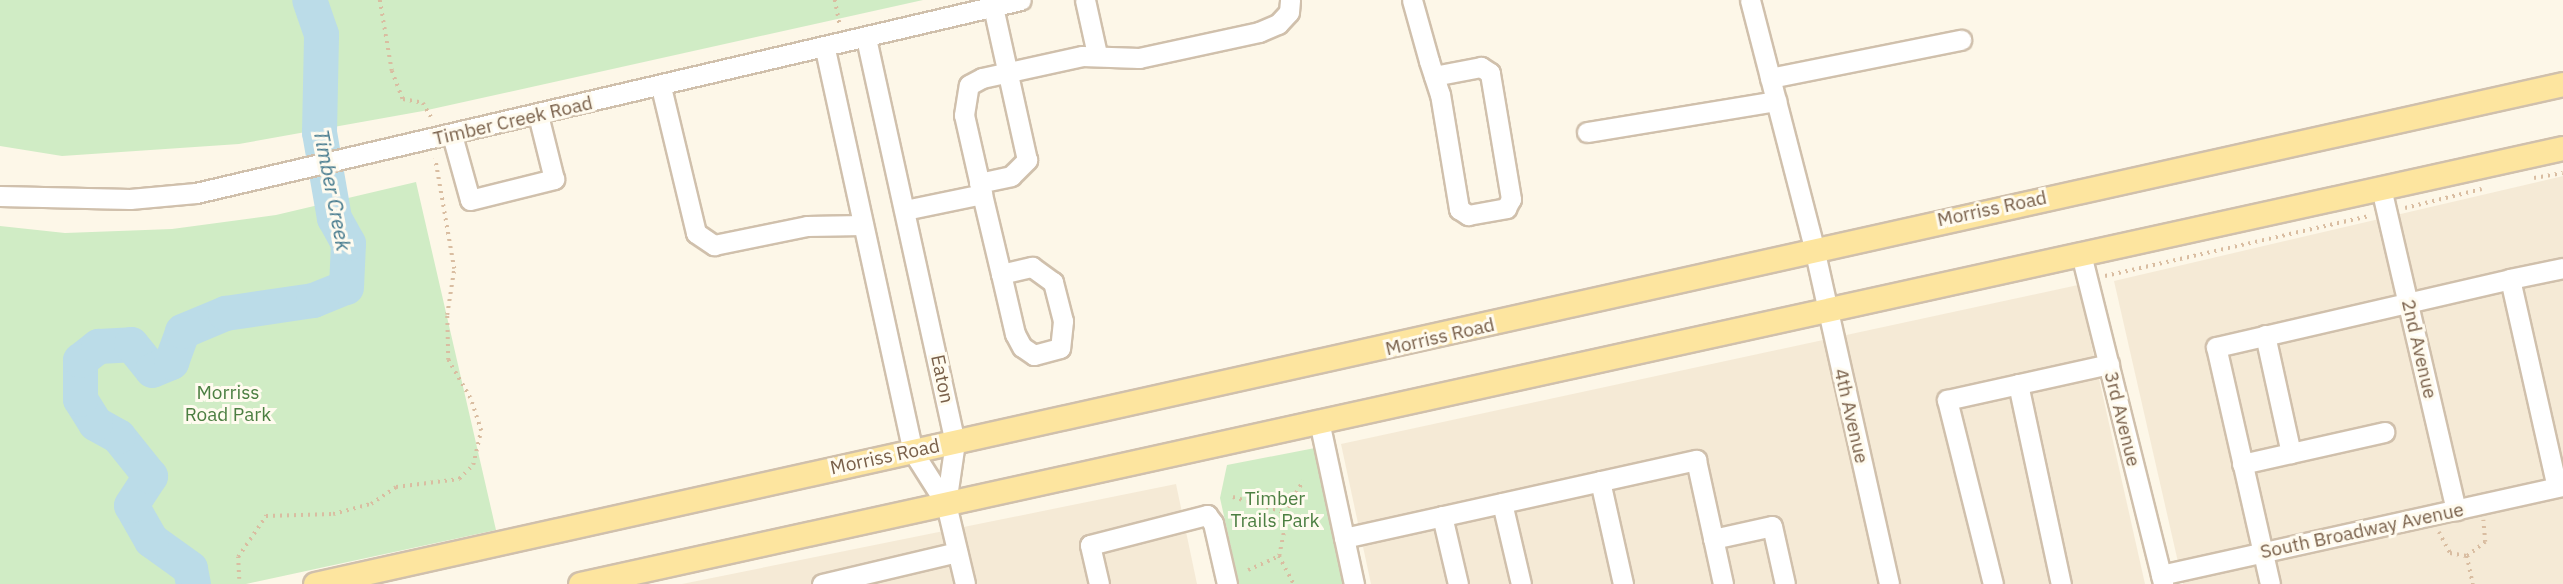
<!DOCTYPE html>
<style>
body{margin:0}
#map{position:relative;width:2563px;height:584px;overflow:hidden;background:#fdf7e8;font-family:"IBM Plex Sans",sans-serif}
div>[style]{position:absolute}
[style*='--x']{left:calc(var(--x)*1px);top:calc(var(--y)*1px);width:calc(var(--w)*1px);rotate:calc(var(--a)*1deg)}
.residential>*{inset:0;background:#f5ead6}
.green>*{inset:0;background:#d0ecc5}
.river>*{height:35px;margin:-17.5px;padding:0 17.5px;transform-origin:17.5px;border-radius:17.5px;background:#bbdce8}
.path>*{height:3.5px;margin-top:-1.75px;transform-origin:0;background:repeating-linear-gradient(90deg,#d9bda1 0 2px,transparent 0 7px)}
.roads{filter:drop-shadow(2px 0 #d0c0ac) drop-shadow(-2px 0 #d0c0ac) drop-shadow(0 2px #d0c0ac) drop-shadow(0 -2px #d0c0ac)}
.minor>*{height:19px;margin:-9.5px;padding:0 9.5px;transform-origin:9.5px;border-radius:9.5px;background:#fff}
.major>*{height:23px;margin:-11.5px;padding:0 11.5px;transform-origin:11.5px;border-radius:11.5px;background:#fde59f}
span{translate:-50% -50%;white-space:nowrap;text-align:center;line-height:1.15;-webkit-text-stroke:6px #fffbef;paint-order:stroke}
.street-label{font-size:19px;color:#79604a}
.park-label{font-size:19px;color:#4c7f42}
.water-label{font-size:21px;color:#43788c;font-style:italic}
</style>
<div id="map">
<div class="residential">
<i style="clip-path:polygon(2563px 176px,2563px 584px,2183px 584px,2114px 281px)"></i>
<i style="clip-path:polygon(2078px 285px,2145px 584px,1371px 584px,1341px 444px)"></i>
<i style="clip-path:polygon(1176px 484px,1197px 584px,682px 584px)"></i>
</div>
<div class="green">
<i style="clip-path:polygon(0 0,923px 0,423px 111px,239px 144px,62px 156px,0 146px)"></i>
<i style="clip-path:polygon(416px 182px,496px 530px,246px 584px,0 584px,0 226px,65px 233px,172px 229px,276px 215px)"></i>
<i style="clip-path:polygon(1315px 448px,1344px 584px,1239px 584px,1220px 498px,1227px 465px)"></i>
</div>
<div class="river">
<i style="--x:193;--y:584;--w:16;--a:-101"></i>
<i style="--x:190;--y:568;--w:48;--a:-144.3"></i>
<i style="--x:151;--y:540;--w:40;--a:-119.7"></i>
<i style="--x:131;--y:505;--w:35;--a:-57"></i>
<i style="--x:150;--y:476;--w:51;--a:-128.7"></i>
<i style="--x:118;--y:436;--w:26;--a:-151"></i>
<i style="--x:95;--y:423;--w:28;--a:-122"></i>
<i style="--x:80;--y:399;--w:39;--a:-90"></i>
<i style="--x:80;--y:360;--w:23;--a:-38"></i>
<i style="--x:98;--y:346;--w:33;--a:-3"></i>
<i style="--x:131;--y:344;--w:33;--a:51"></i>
<i style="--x:152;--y:370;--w:21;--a:-23"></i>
<i style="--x:171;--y:362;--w:33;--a:-70"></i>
<i style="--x:182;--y:331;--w:47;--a:-22.7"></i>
<i style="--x:225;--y:313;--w:89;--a:-8.4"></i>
<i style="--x:313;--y:300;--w:35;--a:-22"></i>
<i style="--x:346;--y:287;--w:44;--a:-87.4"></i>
<i style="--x:348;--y:243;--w:29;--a:-119"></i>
<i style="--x:334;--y:218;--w:87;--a:-99.9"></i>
<i style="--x:319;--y:132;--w:98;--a:-88.8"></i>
<i style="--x:321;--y:34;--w:36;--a:-109"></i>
</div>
<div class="path">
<i style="--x:380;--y:0;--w:72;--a:80.4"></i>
<i style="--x:392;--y:71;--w:30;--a:69"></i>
<i style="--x:403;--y:99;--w:20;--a:11"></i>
<i style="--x:423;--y:103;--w:16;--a:60"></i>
<i style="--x:835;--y:0;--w:25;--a:79"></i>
<i style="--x:2534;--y:178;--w:29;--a:-10"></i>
<i style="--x:2405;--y:208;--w:79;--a:-13.9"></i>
<i style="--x:2105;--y:276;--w:272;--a:-12.8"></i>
<i style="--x:1233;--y:497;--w:56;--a:16.5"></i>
<i style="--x:2439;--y:532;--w:24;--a:62"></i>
<i style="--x:2450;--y:553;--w:17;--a:10"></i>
<i style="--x:2467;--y:556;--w:23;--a:-38"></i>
<i style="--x:2485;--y:542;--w:22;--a:-95"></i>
<i style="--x:1279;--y:556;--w:32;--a:62"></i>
<i style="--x:2467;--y:556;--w:29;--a:78"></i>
<i style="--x:1248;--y:570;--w:34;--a:-24"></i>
<i style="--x:1279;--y:556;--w:52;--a:-78.9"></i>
<i style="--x:1289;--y:505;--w:28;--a:-60"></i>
<i style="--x:239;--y:579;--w:22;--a:-93"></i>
<i style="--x:238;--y:557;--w:50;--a:-55.7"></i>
<i style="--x:266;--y:516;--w:67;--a:-1.7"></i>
<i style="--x:333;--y:514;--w:39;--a:-15"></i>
<i style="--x:371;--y:504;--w:30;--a:-34"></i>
<i style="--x:396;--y:487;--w:64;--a:-7.2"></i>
<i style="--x:459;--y:479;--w:20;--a:-45"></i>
<i style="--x:473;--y:465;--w:35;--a:-77"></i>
<i style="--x:481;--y:431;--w:35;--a:-108"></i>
<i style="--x:470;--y:398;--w:44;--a:-120.1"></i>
<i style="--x:448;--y:360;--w:45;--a:-91.3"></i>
<i style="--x:447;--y:315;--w:47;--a:-81.3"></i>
<i style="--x:454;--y:269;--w:112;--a:-99.8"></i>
</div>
<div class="roads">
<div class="minor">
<i style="--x:1085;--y:0;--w:55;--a:77.5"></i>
<i style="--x:1412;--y:0;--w:63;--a:74.4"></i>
<i style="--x:1429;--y:61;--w:35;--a:72"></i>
<i style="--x:1440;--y:94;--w:117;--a:80.6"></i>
<i style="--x:1459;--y:209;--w:11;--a:34"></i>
<i style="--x:1468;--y:215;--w:39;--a:-10"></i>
<i style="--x:1506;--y:208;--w:10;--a:-61"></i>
<i style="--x:1511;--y:199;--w:128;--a:-99.5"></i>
<i style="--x:1490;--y:73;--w:11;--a:-146"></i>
<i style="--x:1481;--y:67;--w:48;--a:169.2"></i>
<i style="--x:1750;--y:0;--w:256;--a:75.5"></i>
<i style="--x:1814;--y:248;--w:344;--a:77.4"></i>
<i style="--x:866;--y:38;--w:414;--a:77.6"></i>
<i style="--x:955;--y:442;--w:63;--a:98.3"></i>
<i style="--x:825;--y:49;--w:412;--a:77.7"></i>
<i style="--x:913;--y:452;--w:62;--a:57.6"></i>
<i style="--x:946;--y:504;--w:82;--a:76.6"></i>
<i style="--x:1770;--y:78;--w:195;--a:-11.3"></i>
<i style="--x:661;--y:87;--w:150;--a:76.5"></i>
<i style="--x:696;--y:233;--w:22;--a:34"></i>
<i style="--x:714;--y:245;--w:95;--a:-11.5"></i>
<i style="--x:807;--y:226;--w:56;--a:-1"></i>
<i style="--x:1587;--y:132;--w:192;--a:-9.3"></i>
<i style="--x:452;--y:135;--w:67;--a:74.5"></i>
<i style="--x:470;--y:200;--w:87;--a:-14"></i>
<i style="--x:554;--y:179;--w:66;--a:-104"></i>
<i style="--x:979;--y:183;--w:33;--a:-12"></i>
<i style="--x:1011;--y:176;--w:23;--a:-45"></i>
<i style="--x:1027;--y:160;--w:157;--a:-102.5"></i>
<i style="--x:2381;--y:188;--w:331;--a:76.9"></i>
<i style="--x:0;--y:196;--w:130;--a:1.3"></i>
<i style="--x:130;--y:199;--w:66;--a:-5.2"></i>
<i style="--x:196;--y:193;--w:847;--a:-13.17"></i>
<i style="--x:905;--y:210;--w:79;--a:-11.7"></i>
<i style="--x:2081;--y:254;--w:340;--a:76"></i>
<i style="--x:1001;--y:274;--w:32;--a:-13"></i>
<i style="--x:1032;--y:267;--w:26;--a:36"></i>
<i style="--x:1053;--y:282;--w:40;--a:75.6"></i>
<i style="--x:1063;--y:321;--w:27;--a:96"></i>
<i style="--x:1060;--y:348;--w:27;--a:165"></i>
<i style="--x:1034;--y:355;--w:14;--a:-146"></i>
<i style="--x:1022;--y:347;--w:15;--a:-118"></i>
<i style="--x:1015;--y:334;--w:62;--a:-103.1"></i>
<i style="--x:1001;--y:274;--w:82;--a:-103.4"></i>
<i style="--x:982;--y:194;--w:81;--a:-102.8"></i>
<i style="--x:964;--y:115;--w:30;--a:-81"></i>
<i style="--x:969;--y:85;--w:15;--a:-28"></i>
<i style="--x:982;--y:78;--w:102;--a:-12.4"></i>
<i style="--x:1082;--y:56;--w:57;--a:2"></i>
<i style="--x:1139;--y:58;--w:123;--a:-12.2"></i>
<i style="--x:1259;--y:32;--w:21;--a:-23"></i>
<i style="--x:1278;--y:24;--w:16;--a:-47"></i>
<i style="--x:1289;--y:12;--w:12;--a:-85"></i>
<i style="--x:2510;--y:279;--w:54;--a:-11.7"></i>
<i style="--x:2265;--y:335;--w:121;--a:77.6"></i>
<i style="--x:2018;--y:384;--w:205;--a:77.9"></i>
<i style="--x:1319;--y:421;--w:167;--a:77.9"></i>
<i style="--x:2242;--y:464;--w:146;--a:-12.7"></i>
<i style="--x:1600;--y:481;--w:106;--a:77.4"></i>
<i style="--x:1502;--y:503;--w:83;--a:76.8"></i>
<i style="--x:1442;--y:516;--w:70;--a:76.8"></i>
<i style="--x:1344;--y:538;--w:361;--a:-12.5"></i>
<i style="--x:1696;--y:460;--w:127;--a:77.7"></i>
<i style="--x:1713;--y:539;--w:60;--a:-12.4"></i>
<i style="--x:1772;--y:526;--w:59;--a:77.4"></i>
<i style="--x:2161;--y:575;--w:412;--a:-12.5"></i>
<i style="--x:822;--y:584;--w:139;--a:-13.3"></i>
<i style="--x:1099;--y:584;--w:40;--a:-103"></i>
<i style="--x:1090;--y:545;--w:121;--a:-14.4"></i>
<i style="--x:1207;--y:515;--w:10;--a:53"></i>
<i style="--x:1213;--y:523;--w:63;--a:77.1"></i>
<i style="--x:1993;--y:584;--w:190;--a:-104"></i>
<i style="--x:1947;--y:400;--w:166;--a:-12.5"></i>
<i style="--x:2270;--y:584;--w:243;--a:-102.8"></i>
<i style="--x:2216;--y:347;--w:302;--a:-13"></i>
<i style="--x:2510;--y:279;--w:213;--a:77.3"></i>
</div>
<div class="major">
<i style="--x:315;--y:584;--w:2303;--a:-12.54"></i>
<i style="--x:580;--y:584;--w:2030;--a:-12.4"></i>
</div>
</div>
<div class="street-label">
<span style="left:513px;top:121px;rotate:-13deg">Timber Creek Road</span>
<span style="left:1992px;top:209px;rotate:-12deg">Morriss Road</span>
<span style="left:1440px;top:337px;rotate:-13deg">Morriss Road</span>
<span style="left:2419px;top:349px;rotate:77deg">2nd Avenue</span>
<span style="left:942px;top:379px;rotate:78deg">Eaton</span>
<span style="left:1851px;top:416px;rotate:77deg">4th Avenue</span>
<span style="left:2122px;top:419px;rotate:76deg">3rd Avenue</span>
<span style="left:885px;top:457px;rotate:-12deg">Morriss Road</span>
<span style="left:2362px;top:531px;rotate:-12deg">South Broadway Avenue</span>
</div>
<div class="park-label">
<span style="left:228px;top:404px">Morriss<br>Road Park</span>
<span style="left:1275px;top:510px">Timber<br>Trails Park</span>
</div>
<div class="water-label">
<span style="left:333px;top:190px;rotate:79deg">Timber Creek</span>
</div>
</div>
